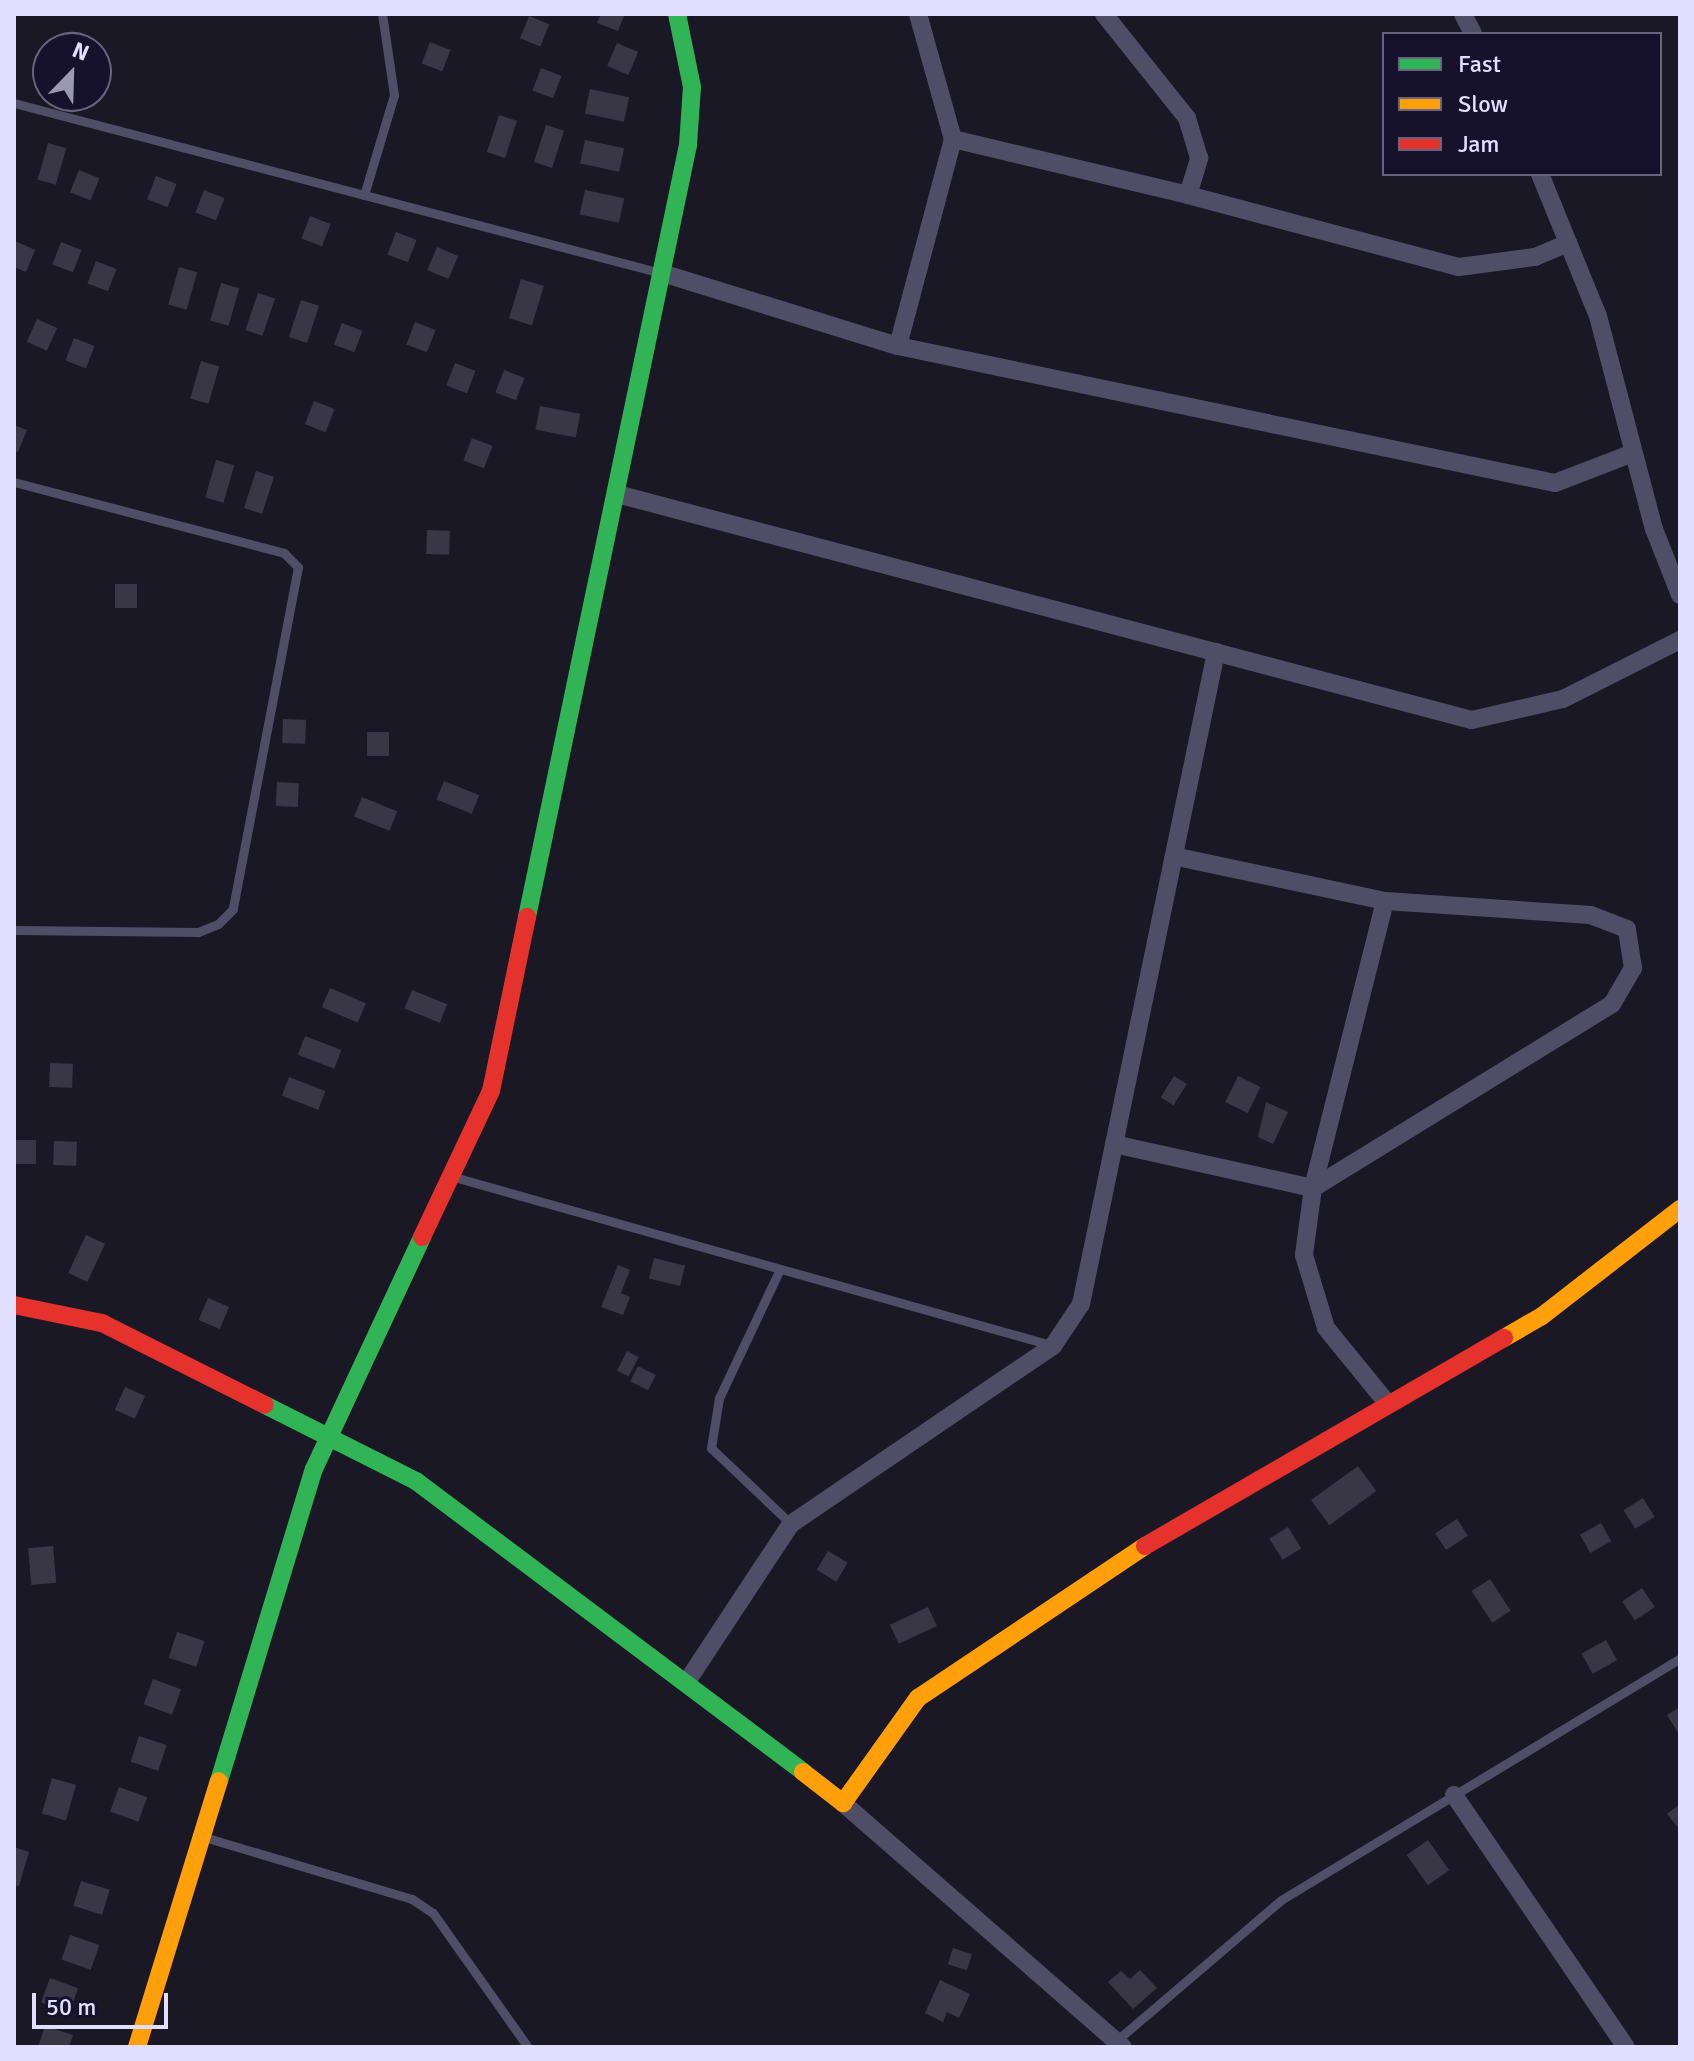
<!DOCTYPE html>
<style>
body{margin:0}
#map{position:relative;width:1694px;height:2061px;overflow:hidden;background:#1a1825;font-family:Signika,sans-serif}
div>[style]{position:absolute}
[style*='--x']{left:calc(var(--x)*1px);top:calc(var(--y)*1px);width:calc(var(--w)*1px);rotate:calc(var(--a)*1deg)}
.building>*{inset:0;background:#393746;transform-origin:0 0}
.lane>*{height:9px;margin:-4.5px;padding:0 4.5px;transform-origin:4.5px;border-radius:4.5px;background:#4f4e66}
.street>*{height:18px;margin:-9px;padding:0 9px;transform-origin:9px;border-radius:9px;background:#4f4e66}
.fast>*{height:18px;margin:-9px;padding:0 9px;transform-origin:9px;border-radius:9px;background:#30b455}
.slow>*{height:18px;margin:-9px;padding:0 9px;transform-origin:9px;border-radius:9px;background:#ff9f0a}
.jam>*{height:18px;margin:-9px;padding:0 9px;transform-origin:9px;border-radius:9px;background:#e5322d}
span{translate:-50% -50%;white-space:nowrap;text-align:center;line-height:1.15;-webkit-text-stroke:6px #17122b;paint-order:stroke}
.frame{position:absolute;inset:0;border:16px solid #e1defe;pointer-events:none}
.legend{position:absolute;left:1382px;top:32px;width:280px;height:144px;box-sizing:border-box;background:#17122b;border:2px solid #68647f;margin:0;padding:10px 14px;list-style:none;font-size:24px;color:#e1defe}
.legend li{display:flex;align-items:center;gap:16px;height:40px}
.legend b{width:40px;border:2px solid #68647f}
.north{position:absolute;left:32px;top:32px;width:80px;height:80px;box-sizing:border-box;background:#17122b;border:2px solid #68647f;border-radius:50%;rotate:23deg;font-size:22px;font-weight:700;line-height:32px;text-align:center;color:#e1defe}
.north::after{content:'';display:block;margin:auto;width:28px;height:36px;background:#9b99b2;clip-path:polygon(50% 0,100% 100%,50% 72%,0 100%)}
.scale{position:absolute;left:32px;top:1993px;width:136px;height:36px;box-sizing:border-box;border:4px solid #e1defe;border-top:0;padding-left:10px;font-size:24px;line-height:28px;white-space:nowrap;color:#e1defe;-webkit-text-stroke:6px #17122b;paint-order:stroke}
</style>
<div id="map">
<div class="building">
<i style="clip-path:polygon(601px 14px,625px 14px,618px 31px,597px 23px)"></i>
<i style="left:529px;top:16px;width:22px;height:24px;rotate:22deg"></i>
<i style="left:430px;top:42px;width:22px;height:23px;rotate:21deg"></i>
<i style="left:617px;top:43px;width:23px;height:25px;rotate:23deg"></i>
<i style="left:541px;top:68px;width:22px;height:24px;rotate:21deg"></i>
<i style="left:590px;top:89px;width:40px;height:25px;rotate:12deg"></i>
<i style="left:499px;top:115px;width:19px;height:39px;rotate:18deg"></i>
<i style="left:546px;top:125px;width:19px;height:39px;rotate:18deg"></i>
<i style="left:585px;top:140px;width:40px;height:24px;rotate:12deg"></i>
<i style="left:48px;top:143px;width:19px;height:38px;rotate:16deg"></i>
<i style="left:79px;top:170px;width:22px;height:24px;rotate:22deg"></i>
<i style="left:156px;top:176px;width:22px;height:25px;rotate:21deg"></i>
<i style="left:204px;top:190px;width:22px;height:24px;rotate:21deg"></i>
<i style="left:585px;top:190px;width:40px;height:25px;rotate:12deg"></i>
<i style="left:310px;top:216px;width:22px;height:24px;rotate:21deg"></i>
<i style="left:396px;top:232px;width:22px;height:24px;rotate:21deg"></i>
<i style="clip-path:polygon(15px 241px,35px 250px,26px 272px,14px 267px)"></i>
<i style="left:61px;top:242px;width:22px;height:24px;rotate:21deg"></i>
<i style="left:437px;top:247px;width:23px;height:25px;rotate:23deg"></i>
<i style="left:96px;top:261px;width:22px;height:24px;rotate:21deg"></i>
<i style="left:179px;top:267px;width:19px;height:39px;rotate:16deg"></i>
<i style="left:521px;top:279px;width:24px;height:41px;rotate:17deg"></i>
<i style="left:221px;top:283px;width:19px;height:39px;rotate:16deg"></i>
<i style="left:258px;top:293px;width:18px;height:39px;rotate:19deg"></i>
<i style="left:301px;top:300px;width:19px;height:39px;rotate:18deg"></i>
<i style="left:37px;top:319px;width:22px;height:25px;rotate:24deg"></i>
<i style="left:415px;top:322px;width:22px;height:24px;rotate:21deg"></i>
<i style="left:342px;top:323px;width:22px;height:23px;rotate:21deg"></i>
<i style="left:74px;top:338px;width:22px;height:24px;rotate:21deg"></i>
<i style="left:201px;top:361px;width:19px;height:39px;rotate:16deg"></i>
<i style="left:455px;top:363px;width:22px;height:24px;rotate:21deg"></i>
<i style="left:504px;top:370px;width:22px;height:24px;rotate:21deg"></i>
<i style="left:314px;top:401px;width:22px;height:25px;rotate:21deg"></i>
<i style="left:540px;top:406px;width:41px;height:24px;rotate:11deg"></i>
<i style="clip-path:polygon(14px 425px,27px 430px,18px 452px,14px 451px)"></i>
<i style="left:472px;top:438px;width:22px;height:24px;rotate:21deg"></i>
<i style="left:216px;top:460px;width:19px;height:39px;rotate:16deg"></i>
<i style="left:256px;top:471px;width:19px;height:39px;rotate:18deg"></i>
<i style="left:427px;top:530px;width:23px;height:24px;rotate:2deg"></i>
<i style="left:115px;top:584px;width:22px;height:24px"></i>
<i style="left:283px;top:719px;width:23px;height:24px;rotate:2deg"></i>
<i style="left:367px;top:732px;width:22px;height:24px"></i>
<i style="left:444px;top:781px;width:38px;height:20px;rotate:22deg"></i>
<i style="left:277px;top:782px;width:22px;height:24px;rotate:3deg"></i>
<i style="left:362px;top:797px;width:38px;height:21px;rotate:22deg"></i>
<i style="left:330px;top:988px;width:39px;height:21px;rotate:23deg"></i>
<i style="left:412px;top:990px;width:38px;height:20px;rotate:22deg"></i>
<i style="left:305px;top:1036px;width:39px;height:20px;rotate:21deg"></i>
<i style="left:50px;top:1063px;width:23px;height:24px;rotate:2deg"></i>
<i style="left:1174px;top:1076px;width:15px;height:25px;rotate:32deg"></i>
<i style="left:1238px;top:1076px;width:25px;height:29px;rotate:26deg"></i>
<i style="left:289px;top:1077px;width:39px;height:20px;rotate:21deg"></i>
<i style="clip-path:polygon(1266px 1102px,1288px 1112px,1273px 1144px,1258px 1137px)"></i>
<i style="left:14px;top:1140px;width:22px;height:24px"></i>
<i style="left:54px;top:1141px;width:23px;height:24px;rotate:2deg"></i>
<i style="left:86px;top:1235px;width:21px;height:42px;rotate:25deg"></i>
<i style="left:654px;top:1258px;width:32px;height:21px;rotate:14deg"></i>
<i style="clip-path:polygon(618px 1265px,630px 1270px,621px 1293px,630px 1297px,623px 1315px,601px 1307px)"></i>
<i style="left:208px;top:1298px;width:23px;height:24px;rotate:23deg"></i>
<i style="left:627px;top:1351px;width:13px;height:22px;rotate:27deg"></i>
<i style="left:638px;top:1366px;width:20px;height:17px;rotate:27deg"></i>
<i style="left:125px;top:1387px;width:22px;height:25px;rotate:24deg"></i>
<i style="left:1358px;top:1466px;width:31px;height:58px;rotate:54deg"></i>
<i style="left:1643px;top:1498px;width:22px;height:23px;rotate:58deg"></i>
<i style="left:1457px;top:1519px;width:20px;height:26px;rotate:57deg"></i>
<i style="left:1601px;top:1523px;width:21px;height:24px;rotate:61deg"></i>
<i style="left:1288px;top:1527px;width:25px;height:22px;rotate:58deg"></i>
<i style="left:53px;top:1546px;width:37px;height:25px;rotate:85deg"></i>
<i style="left:828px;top:1551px;width:23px;height:22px;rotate:31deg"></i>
<i style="left:1490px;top:1579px;width:38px;height:22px;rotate:57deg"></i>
<i style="left:1642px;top:1588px;width:23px;height:24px;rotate:56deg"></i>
<i style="left:928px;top:1607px;width:21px;height:42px;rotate:65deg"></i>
<i style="left:177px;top:1632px;width:29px;height:27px;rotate:18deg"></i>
<i style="left:1606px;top:1640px;width:23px;height:28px;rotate:61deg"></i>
<i style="left:153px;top:1679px;width:30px;height:27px;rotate:20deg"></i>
<i style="clip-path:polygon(1680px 1707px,1680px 1736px,1667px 1715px)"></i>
<i style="left:139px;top:1736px;width:29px;height:27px;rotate:18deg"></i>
<i style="left:52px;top:1778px;width:25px;height:37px;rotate:16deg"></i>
<i style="left:119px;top:1787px;width:30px;height:26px;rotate:20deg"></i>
<i style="clip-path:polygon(1680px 1804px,1680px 1830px,1667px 1814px)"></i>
<i style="left:1428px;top:1840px;width:37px;height:26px;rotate:55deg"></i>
<i style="clip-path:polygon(14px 1847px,29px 1852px,19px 1886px,14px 1885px)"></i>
<i style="left:81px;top:1881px;width:30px;height:26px;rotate:17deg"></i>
<i style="left:70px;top:1935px;width:31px;height:26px;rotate:19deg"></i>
<i style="left:953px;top:1948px;width:20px;height:17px;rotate:18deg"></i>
<i style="clip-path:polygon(1140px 1970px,1157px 1988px,1133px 2009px,1108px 1982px,1121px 1971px,1130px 1979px)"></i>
<i style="left:50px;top:1978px;width:30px;height:26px;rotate:20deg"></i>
<i style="clip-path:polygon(940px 1980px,970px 1994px,959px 2018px,947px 2012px,943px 2022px,925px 2013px)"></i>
<i style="clip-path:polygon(45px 2026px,73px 2035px,69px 2047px,38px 2047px)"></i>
</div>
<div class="lane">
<i style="--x:14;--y:103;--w:669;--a:14.72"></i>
<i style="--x:364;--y:195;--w:104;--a:-73.3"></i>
<i style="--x:394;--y:95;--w:82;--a:-98.4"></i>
<i style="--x:14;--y:482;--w:279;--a:14.7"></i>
<i style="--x:284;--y:553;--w:20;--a:45"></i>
<i style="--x:298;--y:567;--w:348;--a:100.8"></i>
<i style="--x:233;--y:909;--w:21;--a:135"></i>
<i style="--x:218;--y:924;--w:22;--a:158"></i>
<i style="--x:198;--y:932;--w:184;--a:-179.4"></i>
<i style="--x:454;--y:1177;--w:620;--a:15.72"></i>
<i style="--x:780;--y:1269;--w:143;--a:115.3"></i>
<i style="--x:719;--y:1398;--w:51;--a:99.1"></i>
<i style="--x:711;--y:1448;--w:110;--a:43.5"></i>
<i style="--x:204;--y:1837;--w:217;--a:16.6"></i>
<i style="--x:412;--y:1899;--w:25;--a:34"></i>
<i style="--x:433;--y:1913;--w:164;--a:54.7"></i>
<i style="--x:1116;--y:2041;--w:217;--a:-40.5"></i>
<i style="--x:1281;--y:1900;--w:467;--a:-31.2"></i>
</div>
<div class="street">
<i style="--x:918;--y:14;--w:130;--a:74.4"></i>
<i style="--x:953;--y:139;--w:242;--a:13.4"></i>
<i style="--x:1188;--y:195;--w:39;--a:-73"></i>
<i style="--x:1199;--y:158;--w:42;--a:-106.7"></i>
<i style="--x:1187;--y:118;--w:133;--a:-128.6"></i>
<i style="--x:1463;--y:14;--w:22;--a:63"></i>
<i style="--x:953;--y:139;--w:214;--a:104.9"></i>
<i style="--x:898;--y:346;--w:671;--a:11.78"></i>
<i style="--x:1555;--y:483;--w:84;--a:-21"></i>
<i style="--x:1540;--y:174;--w:153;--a:67.8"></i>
<i style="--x:1598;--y:316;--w:220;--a:75.3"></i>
<i style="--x:1654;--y:529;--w:71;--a:68.5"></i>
<i style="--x:1188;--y:195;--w:280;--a:14.9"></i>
<i style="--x:1459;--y:267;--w:77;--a:-7.5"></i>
<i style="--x:1535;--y:257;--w:36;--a:-23"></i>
<i style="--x:662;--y:273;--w:247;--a:17.2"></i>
<i style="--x:617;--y:494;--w:884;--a:14.81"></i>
<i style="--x:1472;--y:720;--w:93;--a:-13"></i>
<i style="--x:1563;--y:699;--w:131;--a:-26.8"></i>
<i style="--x:1385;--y:901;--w:296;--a:104.1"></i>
<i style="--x:1313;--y:1188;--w:68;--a:97.7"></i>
<i style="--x:1304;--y:1255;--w:76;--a:73.2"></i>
<i style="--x:1326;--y:1328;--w:98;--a:50.8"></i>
<i style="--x:1114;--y:1144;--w:204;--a:12.5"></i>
<i style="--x:1313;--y:1188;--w:351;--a:-31.6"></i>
<i style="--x:1612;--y:1004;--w:42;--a:-59.7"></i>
<i style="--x:1633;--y:968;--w:39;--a:-99"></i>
<i style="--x:1627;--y:929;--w:39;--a:-159"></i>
<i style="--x:1591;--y:915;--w:206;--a:-176.1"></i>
<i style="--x:1385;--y:901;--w:216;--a:-168"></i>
<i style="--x:686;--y:1683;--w:191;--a:-56.6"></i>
<i style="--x:791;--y:1524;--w:317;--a:-34.2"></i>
<i style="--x:1053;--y:1346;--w:50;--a:-56.3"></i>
<i style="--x:1081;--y:1304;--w:666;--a:-78.3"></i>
<i style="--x:1454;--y:1795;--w:305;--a:55.7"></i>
<i style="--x:843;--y:1803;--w:371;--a:41.1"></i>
</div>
<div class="fast">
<i style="--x:527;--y:917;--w:789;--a:-78.22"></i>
<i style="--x:688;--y:145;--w:58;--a:-86.1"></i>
<i style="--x:692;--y:87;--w:75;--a:-101.6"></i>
<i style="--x:265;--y:1405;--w:169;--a:26.7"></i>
<i style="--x:416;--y:1481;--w:484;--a:36.9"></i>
<i style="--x:219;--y:1781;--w:326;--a:-73.1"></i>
<i style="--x:314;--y:1469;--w:256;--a:-65"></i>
</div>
<div class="slow">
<i style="--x:1504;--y:1338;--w:44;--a:-30.1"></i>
<i style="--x:1542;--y:1316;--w:175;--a:-37.8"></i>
<i style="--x:803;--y:1772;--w:51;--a:37.8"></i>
<i style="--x:843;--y:1803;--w:129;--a:-54.5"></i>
<i style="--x:918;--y:1698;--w:273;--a:-33.8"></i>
<i style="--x:137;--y:2047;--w:278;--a:-72.9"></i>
</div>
<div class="jam">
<i style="--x:422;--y:1237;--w:161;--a:-64.7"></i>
<i style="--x:491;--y:1091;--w:178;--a:-78.3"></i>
<i style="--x:14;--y:1305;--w:90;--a:11.6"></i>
<i style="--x:102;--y:1323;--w:182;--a:26.7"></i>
<i style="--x:1145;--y:1546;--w:415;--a:-30.1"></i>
</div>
<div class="frame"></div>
<ul class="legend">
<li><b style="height:10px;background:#30b455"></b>Fast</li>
<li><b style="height:10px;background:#ff9f0a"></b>Slow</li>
<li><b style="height:10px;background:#e5322d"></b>Jam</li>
</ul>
<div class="north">N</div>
<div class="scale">50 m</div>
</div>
